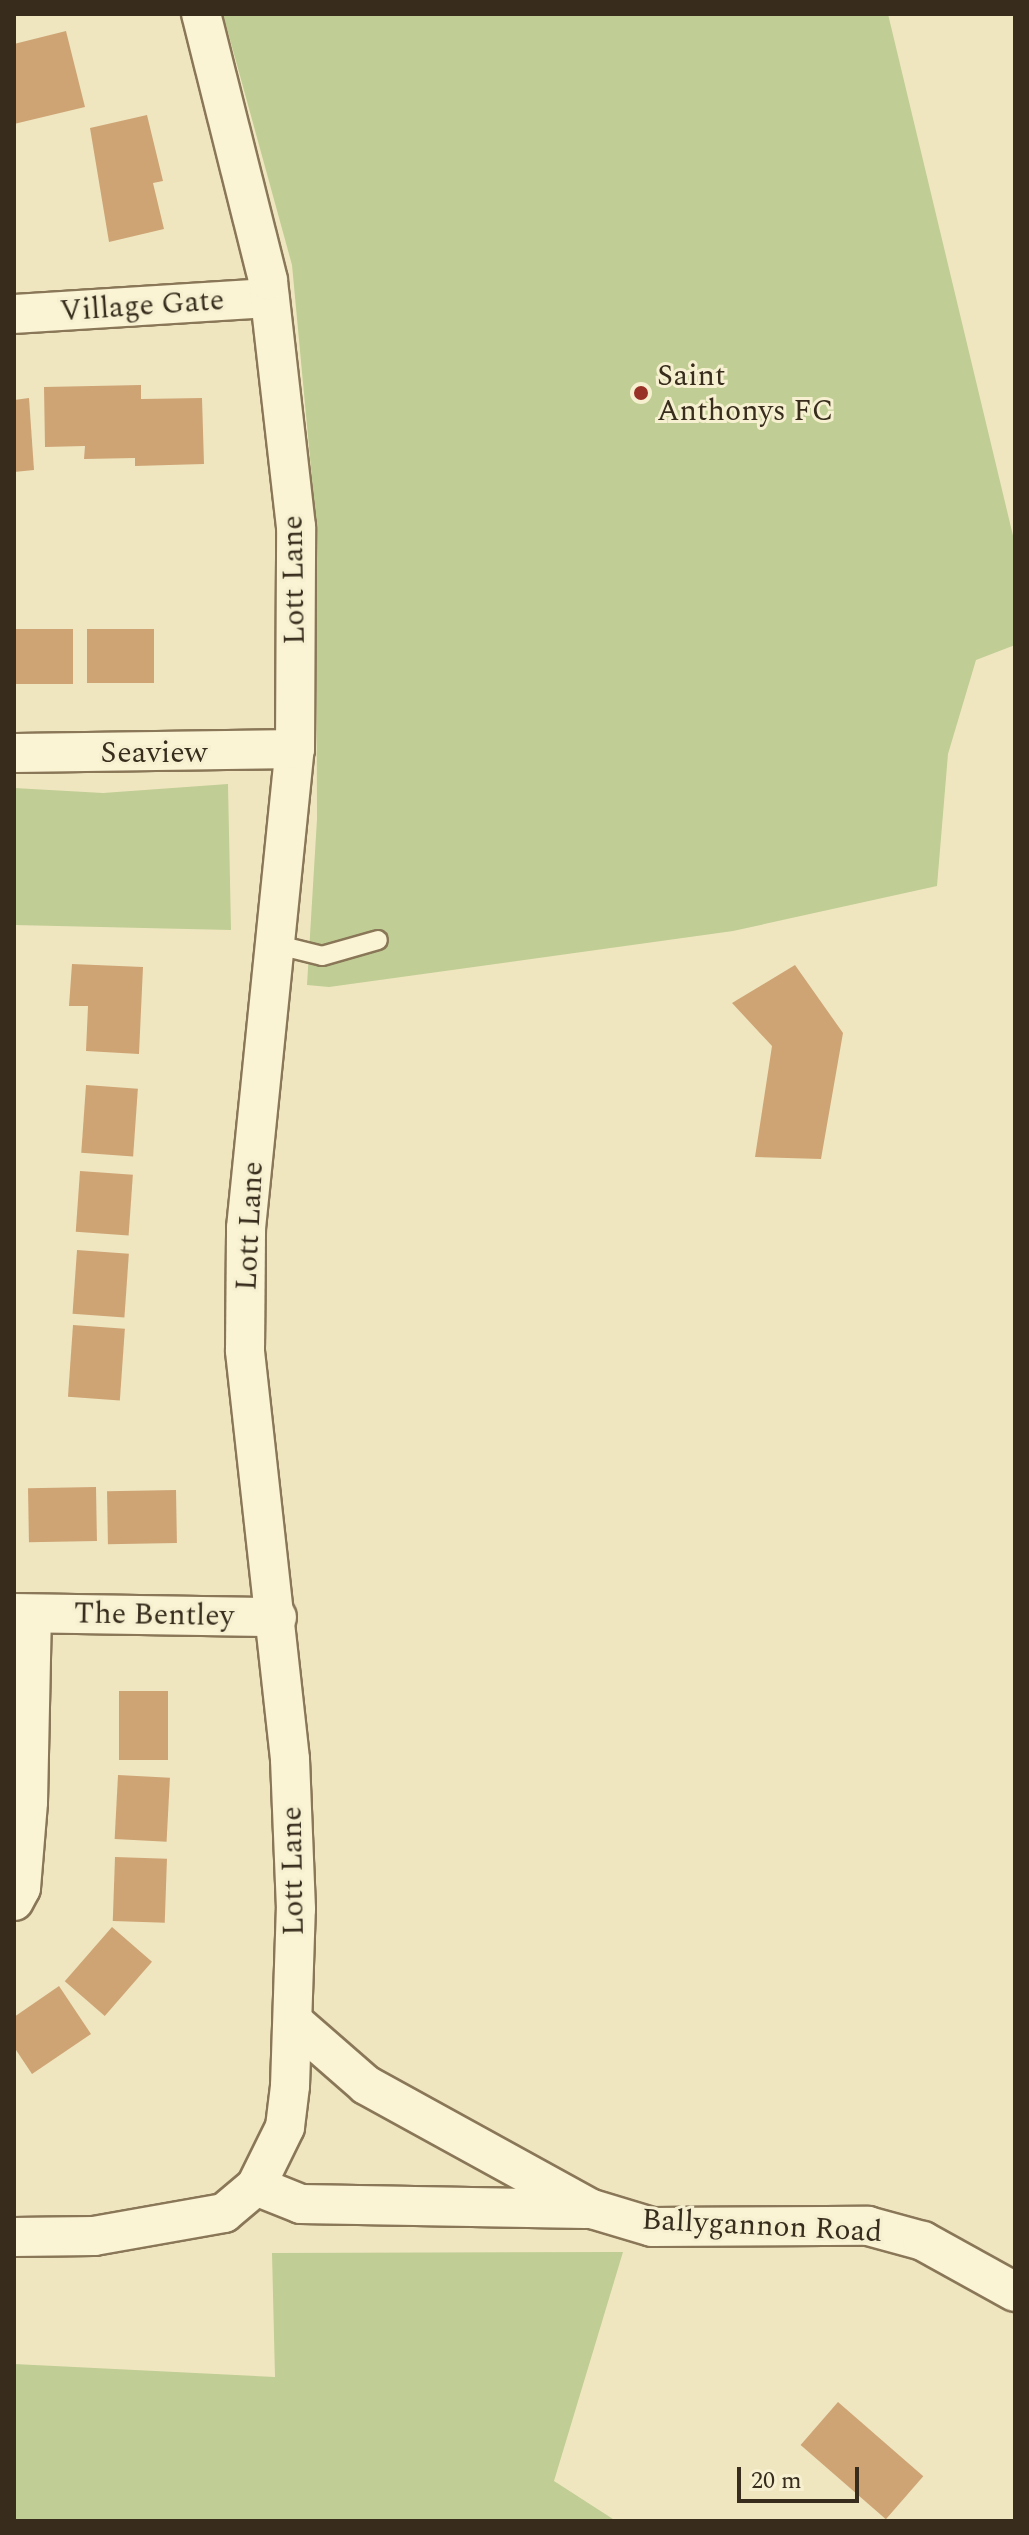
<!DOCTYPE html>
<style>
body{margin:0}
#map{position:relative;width:1029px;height:2535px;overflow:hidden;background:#efe6c0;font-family:Spectral,serif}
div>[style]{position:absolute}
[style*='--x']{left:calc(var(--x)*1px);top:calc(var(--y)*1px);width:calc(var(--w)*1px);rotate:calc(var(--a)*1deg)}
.green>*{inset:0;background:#c0cd94}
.building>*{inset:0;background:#cea475;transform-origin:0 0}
.roads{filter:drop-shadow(2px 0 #897758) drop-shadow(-2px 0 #897758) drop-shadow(0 2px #897758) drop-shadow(0 -2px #897758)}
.service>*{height:18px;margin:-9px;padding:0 9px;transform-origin:9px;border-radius:9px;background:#faf3d4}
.minor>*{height:38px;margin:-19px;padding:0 19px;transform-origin:19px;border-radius:19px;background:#faf3d4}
.dots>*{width:22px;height:22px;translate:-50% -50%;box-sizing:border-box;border:4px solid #f6f0d0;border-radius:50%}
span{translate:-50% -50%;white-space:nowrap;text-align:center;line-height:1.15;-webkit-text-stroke:6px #f6f0d0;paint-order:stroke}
.street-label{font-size:30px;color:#382d1d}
.poi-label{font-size:30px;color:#382d1d}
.left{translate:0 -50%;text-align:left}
.frame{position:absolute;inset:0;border:16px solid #382d1d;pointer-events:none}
.scale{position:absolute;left:737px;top:2467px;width:122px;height:36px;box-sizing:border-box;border:4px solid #382d1d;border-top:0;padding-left:10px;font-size:24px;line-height:28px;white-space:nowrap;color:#382d1d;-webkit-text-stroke:6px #f6f0d0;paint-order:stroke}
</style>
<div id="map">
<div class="green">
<i style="clip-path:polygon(223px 14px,888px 14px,1015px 544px,1015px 645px,976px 660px,948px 754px,937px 886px,733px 931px,329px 987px,307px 985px,317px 819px,316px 522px,292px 265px)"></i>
<i style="clip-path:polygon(228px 784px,231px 930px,14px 925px,14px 788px,103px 793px)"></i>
<i style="clip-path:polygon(623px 2252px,554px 2481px,616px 2521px,14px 2521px,14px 2364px,275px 2377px,272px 2253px)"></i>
</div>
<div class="building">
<i style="clip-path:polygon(66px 31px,85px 107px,14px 124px,14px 44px)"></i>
<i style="clip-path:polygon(147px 115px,163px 181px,153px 183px,164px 229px,109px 242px,90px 128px)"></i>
<i style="clip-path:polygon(141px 385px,141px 399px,202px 398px,204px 464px,135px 466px,135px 458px,84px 459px,85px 446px,45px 447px,44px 387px)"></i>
<i style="clip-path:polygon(29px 398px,34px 470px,14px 472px,14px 400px)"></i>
<i style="left:14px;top:629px;width:59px;height:55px"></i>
<i style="left:87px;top:629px;width:67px;height:54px"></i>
<i style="clip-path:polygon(72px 964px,143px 967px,139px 1054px,86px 1051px,88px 1006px,69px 1006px)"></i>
<i style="clip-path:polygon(795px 965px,843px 1033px,821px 1159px,755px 1157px,772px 1046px,732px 1003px)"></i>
<i style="left:86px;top:1085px;width:52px;height:68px;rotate:4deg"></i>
<i style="left:80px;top:1171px;width:53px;height:61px;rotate:4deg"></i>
<i style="left:77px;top:1250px;width:52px;height:64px;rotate:4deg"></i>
<i style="left:73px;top:1325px;width:52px;height:72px;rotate:4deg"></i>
<i style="left:96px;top:1487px;width:54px;height:68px;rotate:89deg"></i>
<i style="left:176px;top:1490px;width:53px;height:69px;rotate:89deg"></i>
<i style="left:168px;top:1691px;width:69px;height:49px;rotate:90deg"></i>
<i style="left:118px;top:1775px;width:52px;height:64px;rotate:3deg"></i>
<i style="left:115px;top:1857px;width:52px;height:64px;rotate:2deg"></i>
<i style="left:112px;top:1927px;width:53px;height:72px;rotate:41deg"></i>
<i style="clip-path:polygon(59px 1986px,91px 2034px,32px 2074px,14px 2047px,14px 2017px)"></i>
<i style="left:838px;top:2402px;width:113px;height:57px;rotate:41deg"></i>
</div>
<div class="roads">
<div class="service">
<i style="--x:274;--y:944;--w:49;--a:14"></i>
<i style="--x:322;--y:956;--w:58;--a:-15.9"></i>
</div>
<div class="minor">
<i style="--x:14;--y:314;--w:256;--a:-3.6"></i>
<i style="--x:14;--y:753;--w:281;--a:-0.8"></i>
<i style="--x:14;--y:1613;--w:263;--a:0.9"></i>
<i style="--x:14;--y:1901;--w:15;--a:-62"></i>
<i style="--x:21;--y:1888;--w:86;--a:-85.3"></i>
<i style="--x:28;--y:1802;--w:187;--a:-88.8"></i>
<i style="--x:295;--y:2023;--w:94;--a:41.1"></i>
<i style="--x:366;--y:2085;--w:258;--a:28.8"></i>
<i style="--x:592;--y:2209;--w:63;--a:16.7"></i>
<i style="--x:652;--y:2227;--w:216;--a:-0.3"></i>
<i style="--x:868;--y:2226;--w:57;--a:15.3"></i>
<i style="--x:923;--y:2241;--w:105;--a:29"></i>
<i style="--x:256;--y:2186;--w:48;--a:21.8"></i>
<i style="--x:301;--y:2204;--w:284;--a:1"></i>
<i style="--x:14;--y:2237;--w:80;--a:-0.7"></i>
<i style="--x:94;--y:2236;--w:132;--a:-10"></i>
<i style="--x:224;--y:2213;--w:42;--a:-40.2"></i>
<i style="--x:256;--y:2186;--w:66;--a:-63.8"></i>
<i style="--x:285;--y:2127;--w:41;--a:-83"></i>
<i style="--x:290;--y:2086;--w:177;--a:-88.1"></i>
<i style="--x:296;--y:1909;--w:150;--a:-92.3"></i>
<i style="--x:290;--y:1759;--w:411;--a:-96.3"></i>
<i style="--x:245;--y:1350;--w:122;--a:-89.5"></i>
<i style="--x:246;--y:1228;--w:481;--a:-84.2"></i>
<i style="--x:295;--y:749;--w:222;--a:-89.7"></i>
<i style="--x:296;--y:527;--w:249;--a:-96.5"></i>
<i style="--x:268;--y:280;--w:274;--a:-104.1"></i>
</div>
</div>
<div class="dots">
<i style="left:641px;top:393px;background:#993226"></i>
</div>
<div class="street-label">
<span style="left:142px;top:306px;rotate:-4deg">Village Gate</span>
<span style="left:294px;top:580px;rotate:-91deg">Lott Lane</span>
<span style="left:154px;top:753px">Seaview</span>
<span style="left:250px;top:1226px;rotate:-87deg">Lott Lane</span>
<span style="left:154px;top:1615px;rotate:1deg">The Bentley</span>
<span style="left:293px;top:1871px;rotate:-91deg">Lott Lane</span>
<span style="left:762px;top:2226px;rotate:3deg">Ballygannon Road</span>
</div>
<div class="poi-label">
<span class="left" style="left:657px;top:393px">Saint<br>Anthonys FC</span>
</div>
<div class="frame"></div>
<div class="scale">20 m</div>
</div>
